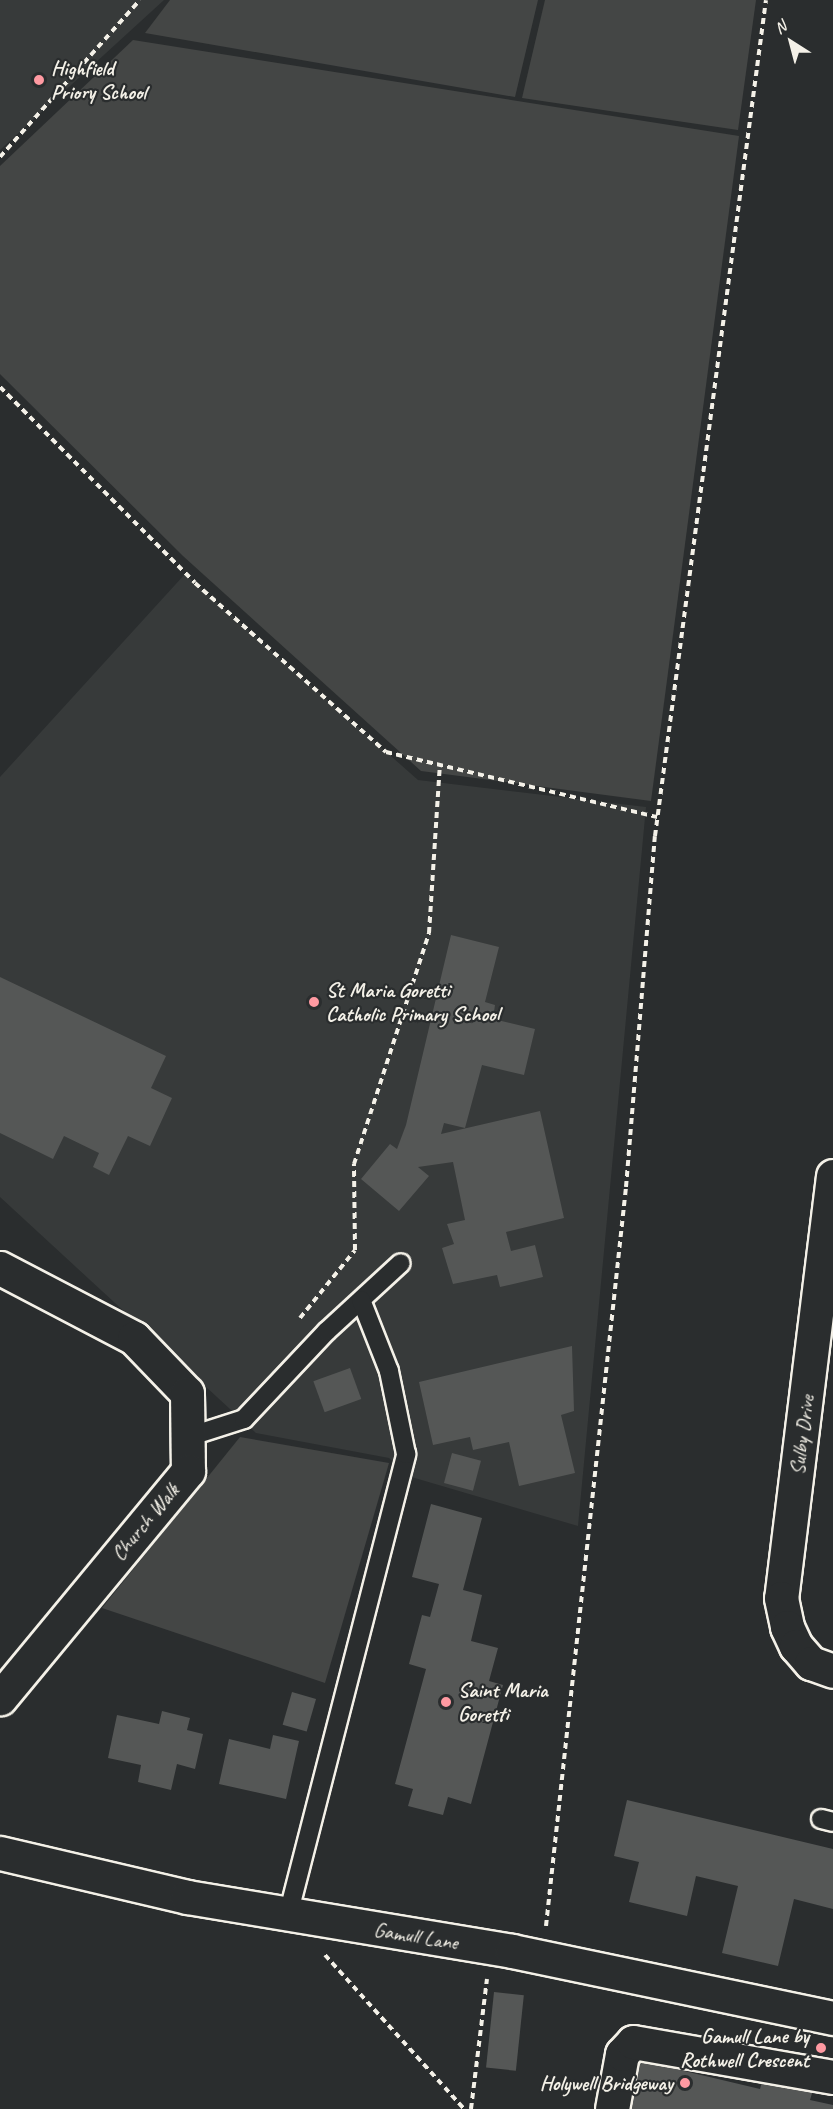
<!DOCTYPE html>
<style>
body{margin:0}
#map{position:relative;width:833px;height:2109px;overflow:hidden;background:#2a2d2e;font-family:Caveat,sans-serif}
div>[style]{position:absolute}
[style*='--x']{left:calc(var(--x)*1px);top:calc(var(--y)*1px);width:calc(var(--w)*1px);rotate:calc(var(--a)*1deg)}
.built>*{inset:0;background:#373a3a}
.green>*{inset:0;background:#444645}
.building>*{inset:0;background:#555756;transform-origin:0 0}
.path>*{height:4px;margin-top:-2px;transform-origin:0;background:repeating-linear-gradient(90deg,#f4f1e8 0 6px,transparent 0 10.5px)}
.roads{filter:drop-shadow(2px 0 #f4f1e8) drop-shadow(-2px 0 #f4f1e8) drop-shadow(0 2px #f4f1e8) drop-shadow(0 -2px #f4f1e8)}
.service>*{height:18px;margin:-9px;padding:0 9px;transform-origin:9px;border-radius:9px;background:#2a2d2e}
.minor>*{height:33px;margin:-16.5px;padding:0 16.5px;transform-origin:16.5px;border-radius:16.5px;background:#2a2d2e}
.tertiary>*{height:33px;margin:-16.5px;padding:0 16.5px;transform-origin:16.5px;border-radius:16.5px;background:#2a2d2e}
.dots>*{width:16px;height:16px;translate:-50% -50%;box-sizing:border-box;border:3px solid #2a2d2e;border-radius:50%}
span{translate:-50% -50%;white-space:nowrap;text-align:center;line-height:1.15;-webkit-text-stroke:4.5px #2a2d2e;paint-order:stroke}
.poi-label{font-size:21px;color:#f4f1e8;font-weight:700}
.left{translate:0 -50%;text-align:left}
.right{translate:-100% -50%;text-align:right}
.street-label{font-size:21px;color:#f4f1e8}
.north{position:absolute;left:761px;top:12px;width:60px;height:60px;-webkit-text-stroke:4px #2a2d2e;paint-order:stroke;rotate:324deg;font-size:16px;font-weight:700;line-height:24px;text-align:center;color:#f4f1e8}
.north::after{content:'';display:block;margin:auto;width:21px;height:27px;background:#f4f1e8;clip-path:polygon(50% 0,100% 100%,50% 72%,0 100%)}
</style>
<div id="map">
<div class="built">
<i style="clip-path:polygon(0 0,164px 0,0 150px)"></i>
<i style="clip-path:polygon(185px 574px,418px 780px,646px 807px,578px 1526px,408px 1476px,389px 1458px,256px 1433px,0 1197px,0 777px)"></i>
</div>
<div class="green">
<i style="clip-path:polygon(170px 0,538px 0,515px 97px,145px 33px)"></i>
<i style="clip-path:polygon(545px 0,756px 0,738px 130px,522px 98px)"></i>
<i style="clip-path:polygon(133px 40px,739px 136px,651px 801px,421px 771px,183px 556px,0 374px,0 166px)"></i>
<i style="clip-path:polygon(240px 1437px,389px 1463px,325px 1683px,102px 1608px)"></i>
</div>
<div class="building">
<i style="clip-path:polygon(451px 935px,499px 947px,485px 1002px,495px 1005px,493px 1019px,535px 1029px,524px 1075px,482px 1065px,465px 1128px,444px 1123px,441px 1134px,540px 1111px,564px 1218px,506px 1232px,511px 1251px,535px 1245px,543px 1277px,500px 1287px,497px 1275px,453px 1284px,442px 1248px,454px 1244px,447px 1224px,465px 1220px,453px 1162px,418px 1167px,429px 1176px,399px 1211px,361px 1179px,390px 1144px,397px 1149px,406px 1125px)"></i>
<i style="clip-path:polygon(0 977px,166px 1056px,151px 1088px,172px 1098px,150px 1146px,128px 1136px,109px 1175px,93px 1167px,99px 1153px,64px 1136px,53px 1159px,0 1133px)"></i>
<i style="clip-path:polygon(572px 1346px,574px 1411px,561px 1415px,575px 1473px,519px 1486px,509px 1442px,473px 1450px,470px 1437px,433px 1445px,419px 1382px)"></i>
<i style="left:350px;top:1368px;width:33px;height:39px;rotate:70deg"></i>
<i style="left:452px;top:1453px;width:30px;height:31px;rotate:15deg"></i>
<i style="clip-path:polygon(431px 1504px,482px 1518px,463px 1590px,482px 1595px,471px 1641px,498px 1648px,489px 1681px,503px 1685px,471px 1804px,448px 1797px,443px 1815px,408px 1806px,413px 1789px,395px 1784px,426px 1669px,409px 1664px,422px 1615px,430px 1617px,439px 1584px,412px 1577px)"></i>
<i style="left:292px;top:1692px;width:25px;height:34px;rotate:16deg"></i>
<i style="clip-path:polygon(162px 1711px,190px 1718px,187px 1730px,203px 1734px,195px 1769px,177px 1764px,171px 1790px,138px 1782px,141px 1765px,108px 1758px,117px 1715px,159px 1724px)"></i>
<i style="clip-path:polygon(273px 1735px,299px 1741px,286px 1799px,219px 1784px,229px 1739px,270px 1749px)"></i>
<i style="clip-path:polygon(627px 1800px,833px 1849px,833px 1909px,794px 1899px,778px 1966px,722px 1953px,738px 1886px,696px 1876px,687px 1916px,629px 1902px,639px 1862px,614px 1856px)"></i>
<i style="left:494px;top:1992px;width:30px;height:76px;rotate:6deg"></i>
<i style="clip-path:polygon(638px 2060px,760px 2089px,763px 2078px,813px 2090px,810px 2100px,833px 2105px,833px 2109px,626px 2109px)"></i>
</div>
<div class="path">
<i style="--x:0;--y:157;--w:210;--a:-48.3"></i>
<i style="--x:0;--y:387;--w:276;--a:45.1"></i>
<i style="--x:195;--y:583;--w:255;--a:41.5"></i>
<i style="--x:386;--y:752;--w:279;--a:13.5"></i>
<i style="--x:300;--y:1318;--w:87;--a:-51"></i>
<i style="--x:355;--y:1250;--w:86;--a:-90.7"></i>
<i style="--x:354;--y:1164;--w:243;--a:-72"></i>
<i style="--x:429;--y:933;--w:168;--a:-86.3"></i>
<i style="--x:546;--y:1926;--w:743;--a:-83.82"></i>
<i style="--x:626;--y:1187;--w:352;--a:-85.3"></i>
<i style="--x:655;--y:836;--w:843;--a:-82.44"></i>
<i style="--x:325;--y:1955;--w:207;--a:47.9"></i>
<i style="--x:471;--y:2109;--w:131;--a:-83"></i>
</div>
<div class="roads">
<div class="service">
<i style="--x:188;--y:1437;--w:59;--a:-17.8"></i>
<i style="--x:244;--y:1419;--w:121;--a:-46.7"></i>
<i style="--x:327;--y:1331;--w:100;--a:-42.6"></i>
<i style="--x:821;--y:1819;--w:12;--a:14"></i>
<i style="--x:288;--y:1915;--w:476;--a:-75.6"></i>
<i style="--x:406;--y:1454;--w:85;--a:-101.6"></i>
<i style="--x:389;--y:1371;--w:76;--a:-111.5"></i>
</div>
<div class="minor">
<i style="--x:833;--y:1176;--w:425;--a:97"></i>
<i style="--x:781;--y:1598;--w:30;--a:78"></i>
<i style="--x:787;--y:1627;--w:21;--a:65"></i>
<i style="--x:796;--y:1646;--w:23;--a:49"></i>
<i style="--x:811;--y:1663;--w:23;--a:20"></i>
<i style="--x:0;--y:1268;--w:151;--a:27.6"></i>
<i style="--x:134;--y:1338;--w:76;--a:46.1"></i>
<i style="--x:187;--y:1393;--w:78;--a:89.3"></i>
<i style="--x:188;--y:1471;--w:295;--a:129.6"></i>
<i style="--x:612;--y:2109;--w:56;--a:-79.7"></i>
<i style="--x:622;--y:2054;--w:16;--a:-47"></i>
<i style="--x:633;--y:2042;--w:203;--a:9.9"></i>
</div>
<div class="tertiary">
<i style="--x:0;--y:1853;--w:192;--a:13.2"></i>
<i style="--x:187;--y:1897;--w:329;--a:9.4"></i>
<i style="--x:512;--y:1951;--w:328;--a:11.8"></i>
</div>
</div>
<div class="dots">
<i style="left:39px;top:80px;background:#ff9aa2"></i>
<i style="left:314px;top:1002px;background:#ff9aa2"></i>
<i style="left:446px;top:1702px;background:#ff9aa2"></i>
<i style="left:821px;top:2048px;background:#ff9aa2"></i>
<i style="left:685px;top:2083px;background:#ff9aa2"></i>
</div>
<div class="poi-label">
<span class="left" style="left:51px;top:80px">Highfield<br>Priory School</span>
<span class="left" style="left:326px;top:1002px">St Maria Goretti<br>Catholic Primary School</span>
<span class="left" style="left:458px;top:1702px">Saint Maria<br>Goretti</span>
<span class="right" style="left:809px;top:2048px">Gamull Lane by<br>Rothwell Crescent</span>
<span class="right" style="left:673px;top:2083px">Holywell Bridgeway</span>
</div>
<div class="street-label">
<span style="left:802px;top:1435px;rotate:-83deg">Sulby Drive</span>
<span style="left:145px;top:1522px;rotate:-50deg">Church Walk</span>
<span style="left:416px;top:1936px;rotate:9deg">Gamull Lane</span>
</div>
<div class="north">N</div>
</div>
